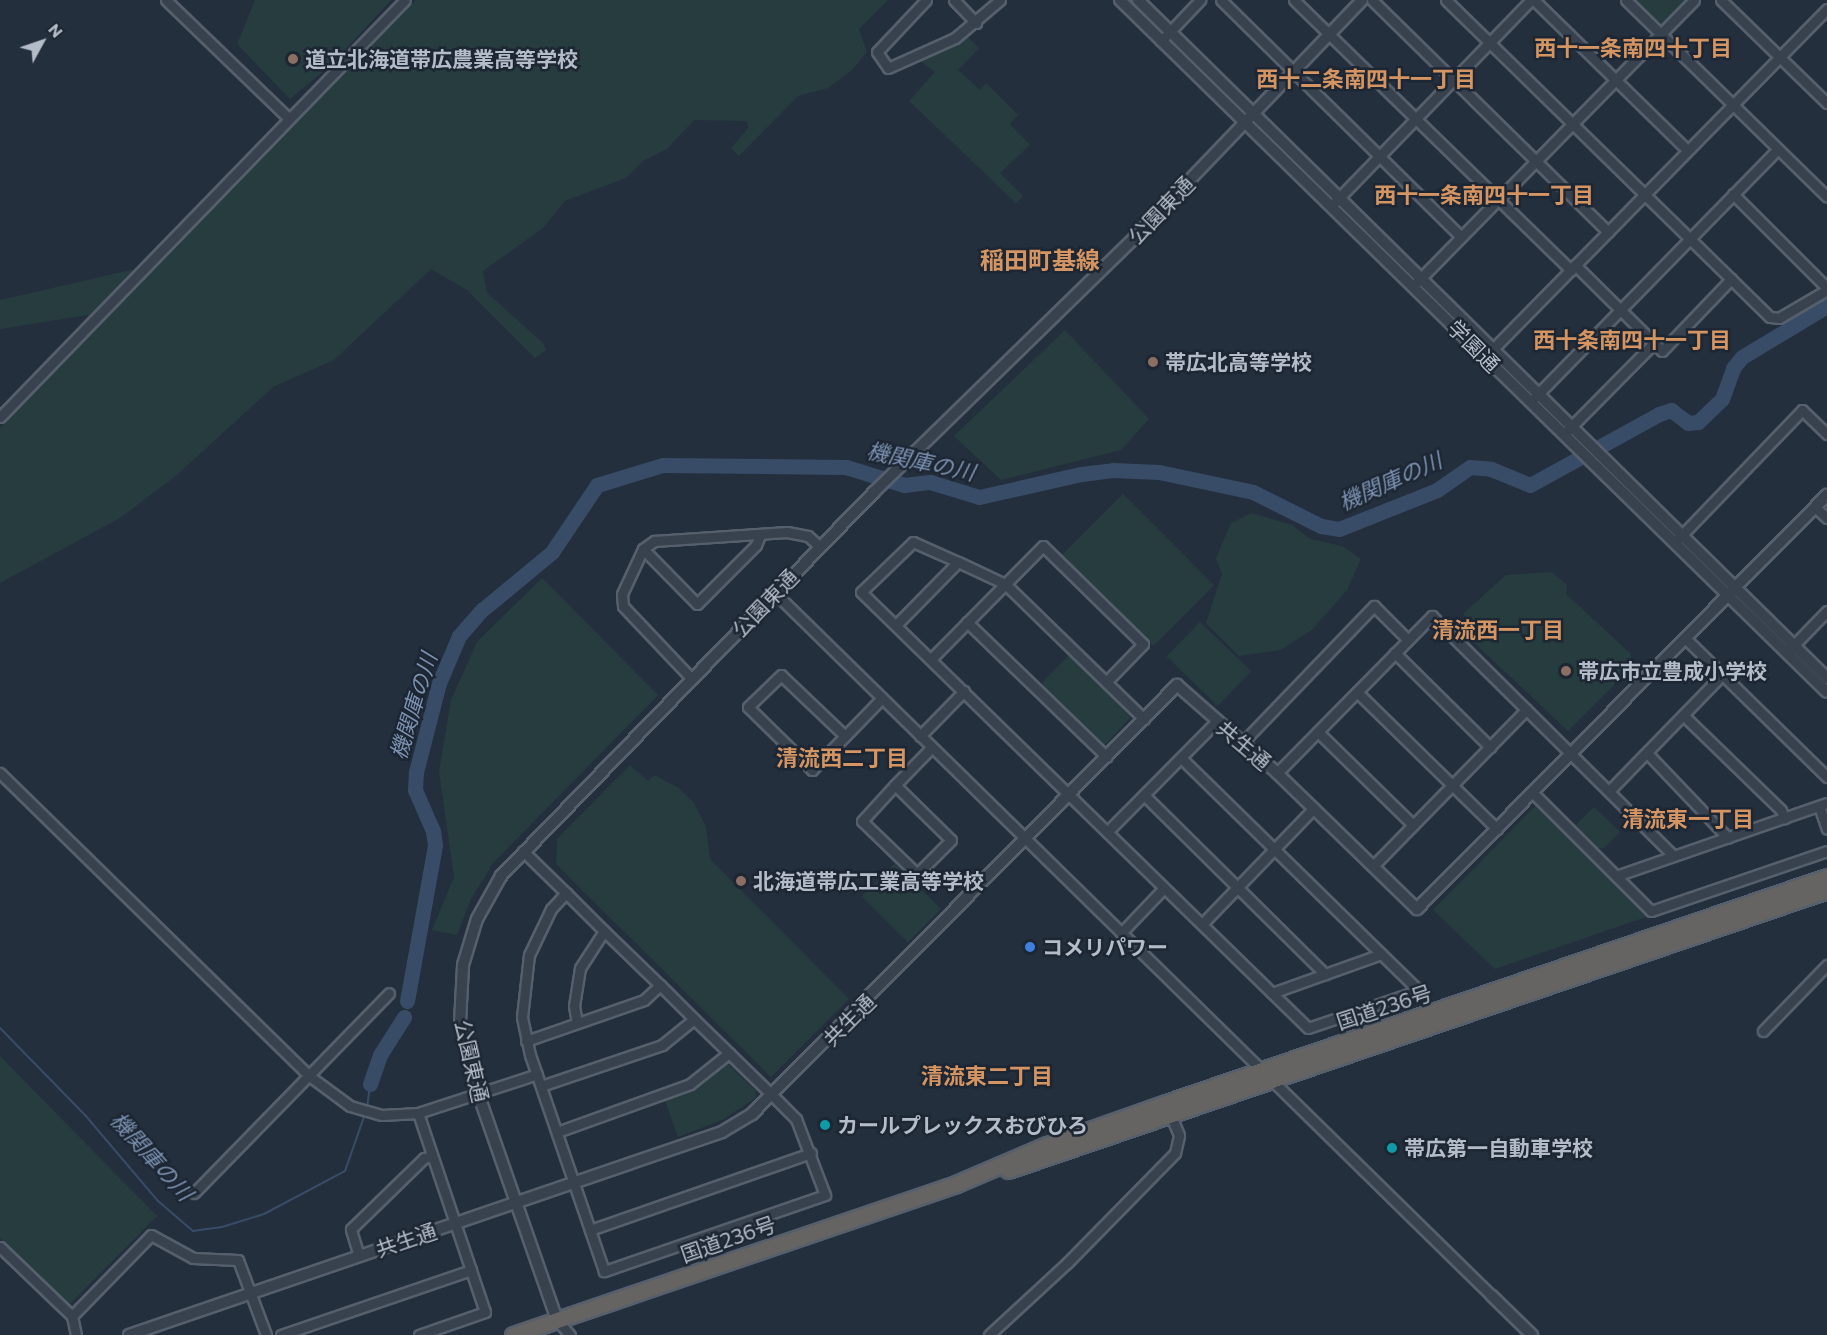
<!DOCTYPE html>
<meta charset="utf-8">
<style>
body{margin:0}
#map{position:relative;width:1827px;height:1335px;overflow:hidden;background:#242f3e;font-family:Commissioner,"Noto Sans JP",sans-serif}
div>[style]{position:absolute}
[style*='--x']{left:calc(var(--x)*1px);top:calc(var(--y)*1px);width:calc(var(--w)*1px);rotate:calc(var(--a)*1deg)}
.green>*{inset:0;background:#263c3f;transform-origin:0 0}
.stream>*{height:2px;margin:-1px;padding:0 1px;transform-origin:1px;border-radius:1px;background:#394c67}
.river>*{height:15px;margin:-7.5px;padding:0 7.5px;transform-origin:7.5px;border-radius:7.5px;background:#394c67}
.roads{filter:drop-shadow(2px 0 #565f6c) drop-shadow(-2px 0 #565f6c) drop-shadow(0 2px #565f6c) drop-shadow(0 -2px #565f6c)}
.minor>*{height:9px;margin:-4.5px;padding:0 4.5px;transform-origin:4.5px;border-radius:4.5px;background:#38414e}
.tertiary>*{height:10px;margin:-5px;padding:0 5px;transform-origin:5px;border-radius:5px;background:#38414e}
.trunk>*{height:15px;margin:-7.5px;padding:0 7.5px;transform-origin:7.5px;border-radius:7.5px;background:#656462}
.dots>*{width:16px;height:16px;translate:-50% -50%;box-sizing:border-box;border:3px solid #1d2633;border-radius:50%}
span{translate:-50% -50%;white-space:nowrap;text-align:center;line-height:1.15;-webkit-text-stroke:5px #1d2633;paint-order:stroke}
.poi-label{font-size:21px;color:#b4bcc9;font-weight:700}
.left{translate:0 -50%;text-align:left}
.street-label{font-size:21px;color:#b4bcc9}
.neighbourhood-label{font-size:22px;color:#d59563;font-weight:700}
.water-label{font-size:22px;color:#7c92b1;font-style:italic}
.quarter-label{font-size:24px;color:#d59563;font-weight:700}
.north{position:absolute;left:12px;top:12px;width:60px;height:60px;-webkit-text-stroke:4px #1d2633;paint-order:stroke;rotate:50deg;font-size:16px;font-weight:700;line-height:24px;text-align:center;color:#b4bcc9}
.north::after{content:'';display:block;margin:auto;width:21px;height:27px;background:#b4bcc9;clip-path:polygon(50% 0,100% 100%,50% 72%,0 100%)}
</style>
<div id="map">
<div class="green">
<i style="clip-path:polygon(255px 0,391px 0,331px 65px,290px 99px,237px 44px)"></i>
<i style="clip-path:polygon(416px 0,888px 0,859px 29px,867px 52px,852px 70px,828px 88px,798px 96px,739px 156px,731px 148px,749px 127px,746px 121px,694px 120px,667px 149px,643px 161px,626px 178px,565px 201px,543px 228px,483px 271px,487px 293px,543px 343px,546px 350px,535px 358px,467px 290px,431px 269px,334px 360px,273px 387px,177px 475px,120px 518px,0 583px,0 428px,113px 311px,0 329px,0 300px,153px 265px)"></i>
<i style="clip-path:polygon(1632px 0,1688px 0,1663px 25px)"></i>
<i style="clip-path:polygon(968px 37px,979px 48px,958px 70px,980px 90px,986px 83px,1018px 115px,1010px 124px,1030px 145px,1000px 173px,1023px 196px,1016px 203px,909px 101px,935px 72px,920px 61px)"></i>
<i style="clip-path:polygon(1065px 330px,1149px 419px,1121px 450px,1001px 480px,954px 436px)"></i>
<i style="left:1123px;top:494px;width:129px;height:86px;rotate:45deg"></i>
<i style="clip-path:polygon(1252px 513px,1292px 525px,1310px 539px,1342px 546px,1361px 559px,1347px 590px,1312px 630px,1280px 650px,1239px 656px,1206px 623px,1222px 574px,1216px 558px,1231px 523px)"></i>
<i style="clip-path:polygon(1552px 572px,1567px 585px,1566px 594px,1631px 654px,1630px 669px,1568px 731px,1464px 633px,1464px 613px,1506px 575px)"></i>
<i style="clip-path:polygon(542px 578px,658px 695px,494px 862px,471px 899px,457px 935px,432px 930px,454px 877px,439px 771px,451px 700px,477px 642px)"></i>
<i style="left:1200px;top:622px;width:71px;height:48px;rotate:44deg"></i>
<i style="clip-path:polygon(1070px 654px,1130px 712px,1130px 718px,1106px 744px,1100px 744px,1040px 685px)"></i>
<i style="clip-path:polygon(630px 765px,648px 781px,654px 775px,679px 788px,694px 803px,706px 827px,710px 859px,849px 999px,771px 1077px,556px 864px,557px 839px)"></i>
<i style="clip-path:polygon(1536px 805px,1649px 916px,1495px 969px,1433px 910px)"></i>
<i style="clip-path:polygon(1594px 807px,1620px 832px,1604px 848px,1598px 848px,1576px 825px)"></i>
<i style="left:895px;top:863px;width:65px;height:47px;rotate:45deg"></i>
<i style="clip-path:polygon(0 1056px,157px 1216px,71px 1303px,66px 1303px,0 1238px)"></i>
<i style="clip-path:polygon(723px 1065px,729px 1065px,756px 1091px,756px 1098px,722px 1120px,678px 1137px,665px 1101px,695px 1088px)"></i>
</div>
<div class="stream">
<i style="--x:0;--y:1028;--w:122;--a:45.7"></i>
<i style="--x:85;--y:1115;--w:113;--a:49.7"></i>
<i style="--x:158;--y:1201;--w:46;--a:40.6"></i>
<i style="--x:193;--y:1231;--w:29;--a:-8"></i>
<i style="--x:222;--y:1227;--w:44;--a:-17.2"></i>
<i style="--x:264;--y:1214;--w:92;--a:-28"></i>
<i style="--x:345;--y:1171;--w:60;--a:-70.7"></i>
<i style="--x:367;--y:1109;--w:25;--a:-83"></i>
</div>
<div class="river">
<i style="--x:407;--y:1001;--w:158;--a:-79.8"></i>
<i style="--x:435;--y:845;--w:14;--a:-98"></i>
<i style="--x:433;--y:831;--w:45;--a:-113.7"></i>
<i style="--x:415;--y:790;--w:18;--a:-87"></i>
<i style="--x:416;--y:772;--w:92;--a:-75.5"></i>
<i style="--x:439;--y:683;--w:51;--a:-66.9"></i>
<i style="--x:459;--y:636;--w:35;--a:-49"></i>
<i style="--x:482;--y:610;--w:91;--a:-39.6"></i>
<i style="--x:552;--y:552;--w:81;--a:-56.1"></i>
<i style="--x:597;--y:485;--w:69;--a:-16.9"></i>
<i style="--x:663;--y:465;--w:183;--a:0.6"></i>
<i style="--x:846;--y:467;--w:61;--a:17.2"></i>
<i style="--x:904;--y:485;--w:26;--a:-7"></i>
<i style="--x:930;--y:482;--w:51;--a:17"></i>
<i style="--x:979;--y:497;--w:105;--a:-12.7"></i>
<i style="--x:1081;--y:474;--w:32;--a:-7"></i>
<i style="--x:1113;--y:470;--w:46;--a:2.5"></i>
<i style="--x:1159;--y:472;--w:96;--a:12"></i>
<i style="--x:1253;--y:492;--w:76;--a:26.6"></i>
<i style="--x:1321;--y:526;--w:18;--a:9"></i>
<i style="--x:1339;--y:529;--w:105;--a:-21.7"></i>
<i style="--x:1437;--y:490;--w:40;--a:-34.9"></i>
<i style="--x:1470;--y:467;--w:21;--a:5"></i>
<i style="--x:1491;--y:469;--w:42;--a:22.3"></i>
<i style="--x:1530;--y:485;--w:147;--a:-28.8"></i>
<i style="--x:1659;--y:414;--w:13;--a:-18"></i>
<i style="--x:1671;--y:410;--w:21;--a:37"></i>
<i style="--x:1688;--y:423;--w:10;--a:-6"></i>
<i style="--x:1698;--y:422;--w:33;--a:-44"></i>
<i style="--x:1722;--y:399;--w:33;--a:-70"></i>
<i style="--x:1733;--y:368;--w:14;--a:-51"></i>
<i style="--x:1742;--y:357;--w:99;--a:-31"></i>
<i style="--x:370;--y:1084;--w:31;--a:-71"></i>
<i style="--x:380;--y:1055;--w:45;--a:-57.7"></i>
</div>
<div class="roads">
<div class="minor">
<i style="--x:166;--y:0;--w:170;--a:44"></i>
<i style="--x:926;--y:0;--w:71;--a:133.3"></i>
<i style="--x:877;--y:52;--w:19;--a:55"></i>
<i style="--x:888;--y:68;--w:73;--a:-24.1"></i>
<i style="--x:955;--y:38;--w:59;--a:-40.2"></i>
<i style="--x:954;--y:0;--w:32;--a:46"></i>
<i style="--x:1221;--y:0;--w:336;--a:44.6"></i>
<i style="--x:1294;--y:0;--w:387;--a:44.3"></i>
<i style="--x:1372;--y:0;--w:331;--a:44.5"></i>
<i style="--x:1446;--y:0;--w:453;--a:44.4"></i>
<i style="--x:1770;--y:317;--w:9;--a:6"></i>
<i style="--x:1779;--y:318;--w:56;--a:-30.3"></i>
<i style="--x:1534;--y:0;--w:214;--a:44.4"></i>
<i style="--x:1626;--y:0;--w:281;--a:44.4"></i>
<i style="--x:1721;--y:0;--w:148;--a:44.2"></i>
<i style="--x:1161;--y:41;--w:57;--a:-46.4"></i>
<i style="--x:1733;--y:194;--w:133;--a:45"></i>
<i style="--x:1334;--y:203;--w:283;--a:-45.9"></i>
<i style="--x:1575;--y:265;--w:122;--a:44.7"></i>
<i style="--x:1662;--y:351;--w:100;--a:-46.2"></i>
<i style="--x:1417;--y:282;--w:395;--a:-45.5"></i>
<i style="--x:1485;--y:357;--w:488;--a:-45.5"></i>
<i style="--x:1535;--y:397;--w:347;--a:-45.6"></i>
<i style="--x:0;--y:417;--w:581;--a:-45.84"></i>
<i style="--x:1564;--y:434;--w:128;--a:-45.3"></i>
<i style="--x:1815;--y:507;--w:16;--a:43"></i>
<i style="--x:1678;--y:539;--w:179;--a:-46.1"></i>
<i style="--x:1802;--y:410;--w:35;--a:44"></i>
<i style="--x:643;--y:549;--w:77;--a:45.5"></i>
<i style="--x:697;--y:604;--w:83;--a:-45"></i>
<i style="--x:756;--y:545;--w:11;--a:-68"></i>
<i style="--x:775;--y:593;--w:1004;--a:44.44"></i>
<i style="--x:967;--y:622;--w:194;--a:44"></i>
<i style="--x:896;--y:625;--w:88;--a:-45.5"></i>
<i style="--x:1685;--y:638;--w:199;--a:44.4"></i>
<i style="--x:1790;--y:649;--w:53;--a:-45.8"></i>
<i style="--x:1395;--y:653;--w:134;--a:44.7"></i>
<i style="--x:931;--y:659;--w:159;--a:-45.3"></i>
<i style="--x:1043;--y:546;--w:140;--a:44.4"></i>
<i style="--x:1143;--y:644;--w:53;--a:134.2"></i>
<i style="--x:691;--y:678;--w:99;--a:-133.4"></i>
<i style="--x:623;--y:606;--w:12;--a:-95"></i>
<i style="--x:622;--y:594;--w:50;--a:-65"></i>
<i style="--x:643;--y:549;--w:14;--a:-36"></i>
<i style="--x:654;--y:541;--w:133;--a:-3.9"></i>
<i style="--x:787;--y:532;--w:21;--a:11"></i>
<i style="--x:808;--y:536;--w:16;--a:43"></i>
<i style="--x:1357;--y:692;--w:196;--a:44.4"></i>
<i style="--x:1683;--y:715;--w:136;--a:44.1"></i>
<i style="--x:1781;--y:810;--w:9;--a:69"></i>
<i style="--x:1144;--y:719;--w:194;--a:-135.8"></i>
<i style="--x:1005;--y:584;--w:52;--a:-154.9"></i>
<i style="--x:958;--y:562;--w:49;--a:-156"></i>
<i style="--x:913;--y:542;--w:72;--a:136.1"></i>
<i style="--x:861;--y:592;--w:624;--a:44.29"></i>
<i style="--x:1308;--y:1028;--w:112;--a:-18.8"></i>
<i style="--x:1414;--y:992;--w:5;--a:-79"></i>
<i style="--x:1415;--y:987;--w:327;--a:-135.6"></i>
<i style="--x:1318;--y:732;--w:133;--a:44.4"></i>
<i style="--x:845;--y:736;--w:88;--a:-136.4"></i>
<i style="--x:781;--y:675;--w:46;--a:135.9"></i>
<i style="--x:748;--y:707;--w:90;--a:44.5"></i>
<i style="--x:812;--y:770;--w:100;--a:-45.8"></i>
<i style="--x:920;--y:736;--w:63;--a:-45.6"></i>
<i style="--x:1241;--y:744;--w:192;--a:-46.1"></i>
<i style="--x:1374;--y:606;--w:48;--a:45"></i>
<i style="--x:1647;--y:753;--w:117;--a:46.4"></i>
<i style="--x:0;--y:773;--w:431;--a:44.4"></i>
<i style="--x:308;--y:1075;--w:52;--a:36.4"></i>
<i style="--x:350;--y:1106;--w:33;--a:16"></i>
<i style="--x:382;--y:1115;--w:36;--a:-3"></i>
<i style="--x:418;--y:1113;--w:125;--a:-18.1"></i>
<i style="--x:1277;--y:773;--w:221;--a:-45.4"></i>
<i style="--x:1432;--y:616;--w:339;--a:44.8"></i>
<i style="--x:895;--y:785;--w:78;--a:44.5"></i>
<i style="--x:951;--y:840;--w:48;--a:135"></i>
<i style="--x:917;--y:874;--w:76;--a:-136.1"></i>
<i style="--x:862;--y:821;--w:49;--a:-47.5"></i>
<i style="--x:895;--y:785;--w:53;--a:-45.8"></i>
<i style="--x:1610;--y:790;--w:161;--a:-45.8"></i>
<i style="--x:1533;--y:793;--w:167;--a:45"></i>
<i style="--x:1651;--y:911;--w:186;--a:-18.8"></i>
<i style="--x:1144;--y:795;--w:255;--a:44.7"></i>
<i style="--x:1819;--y:806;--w:24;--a:71"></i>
<i style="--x:1107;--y:832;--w:155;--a:-45.3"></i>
<i style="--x:523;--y:851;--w:60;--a:44.3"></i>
<i style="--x:566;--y:893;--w:54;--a:45"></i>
<i style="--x:604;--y:931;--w:78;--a:44"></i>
<i style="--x:660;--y:985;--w:48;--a:45"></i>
<i style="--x:694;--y:1019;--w:110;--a:44.3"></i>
<i style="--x:773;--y:1096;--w:33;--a:45"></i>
<i style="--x:796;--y:1119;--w:81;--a:69.1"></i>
<i style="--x:825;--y:1195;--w:234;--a:161"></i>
<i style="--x:604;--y:1271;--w:228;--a:-108.9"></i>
<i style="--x:530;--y:1055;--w:39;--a:-102"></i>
<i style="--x:522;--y:1017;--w:62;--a:-83.6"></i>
<i style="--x:529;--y:955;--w:51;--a:-64.4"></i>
<i style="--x:551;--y:909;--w:22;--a:-47"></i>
<i style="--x:1373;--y:866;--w:219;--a:-45.6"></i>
<i style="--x:1616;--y:876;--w:223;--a:-19.1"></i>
<i style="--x:1202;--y:924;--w:161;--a:-46"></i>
<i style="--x:1121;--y:933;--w:62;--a:-46.3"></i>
<i style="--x:1272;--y:993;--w:116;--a:-19.7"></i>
<i style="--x:577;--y:1023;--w:17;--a:-100"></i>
<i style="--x:574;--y:1006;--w:38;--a:-81"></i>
<i style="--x:580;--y:968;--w:44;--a:-57"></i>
<i style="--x:1763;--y:1031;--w:92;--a:-45.9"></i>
<i style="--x:526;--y:1041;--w:125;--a:-19.2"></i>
<i style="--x:644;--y:1000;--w:22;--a:-43"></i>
<i style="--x:541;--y:1086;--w:128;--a:-18.7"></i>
<i style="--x:662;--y:1045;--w:41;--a:-39.1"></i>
<i style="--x:418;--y:1113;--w:210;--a:71.4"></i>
<i style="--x:485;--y:1312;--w:70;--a:160.8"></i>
<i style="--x:557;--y:1132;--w:141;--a:-19.8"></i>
<i style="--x:690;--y:1084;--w:50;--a:-38.5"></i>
<i style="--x:194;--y:1193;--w:279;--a:-45.7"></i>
<i style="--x:590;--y:1230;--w:234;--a:-19.2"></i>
<i style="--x:0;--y:1247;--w:100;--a:43.8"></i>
<i style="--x:359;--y:1256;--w:28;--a:-107"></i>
<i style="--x:351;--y:1229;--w:102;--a:-44.2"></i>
<i style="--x:424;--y:1158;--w:8;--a:-14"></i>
<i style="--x:557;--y:1320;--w:20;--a:49"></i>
<i style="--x:76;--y:1335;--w:19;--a:-102"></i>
<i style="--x:72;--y:1316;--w:113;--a:-45.7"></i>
<i style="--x:151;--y:1235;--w:48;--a:28.7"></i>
<i style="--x:193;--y:1258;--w:45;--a:2.5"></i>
<i style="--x:238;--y:1260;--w:80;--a:69.5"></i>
<i style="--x:281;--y:1335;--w:201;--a:-18.9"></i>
<i style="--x:989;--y:1335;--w:106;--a:-42.7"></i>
<i style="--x:1067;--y:1263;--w:154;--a:-45.5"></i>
<i style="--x:1175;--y:1153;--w:18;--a:-77"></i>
<i style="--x:1179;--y:1135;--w:26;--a:-113"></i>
</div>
<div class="tertiary">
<i style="--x:1120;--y:0;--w:989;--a:44.39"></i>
<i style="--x:1138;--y:0;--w:967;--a:44.54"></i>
<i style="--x:1492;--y:1296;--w:56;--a:44.3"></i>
<i style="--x:557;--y:1320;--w:240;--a:-109.2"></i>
<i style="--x:478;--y:1093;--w:72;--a:-104.4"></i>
<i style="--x:460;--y:1023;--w:58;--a:-87"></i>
<i style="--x:463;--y:965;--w:48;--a:-73.1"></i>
<i style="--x:477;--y:919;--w:49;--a:-60.8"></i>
<i style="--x:501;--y:876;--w:535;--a:-45.83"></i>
<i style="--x:874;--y:492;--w:365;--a:-44.3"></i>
<i style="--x:1135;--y:237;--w:328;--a:-46.2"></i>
<i style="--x:129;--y:1335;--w:627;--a:-18.9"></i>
<i style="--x:722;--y:1132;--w:35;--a:-31"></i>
<i style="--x:752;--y:1114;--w:604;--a:-45.27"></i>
<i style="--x:1177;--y:685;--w:133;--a:41.3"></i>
<i style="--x:1277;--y:773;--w:195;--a:44.2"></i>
<i style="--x:1417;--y:909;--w:583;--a:-45.28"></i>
</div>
<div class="trunk">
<i style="--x:1008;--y:1170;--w:866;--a:-18.87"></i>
<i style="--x:513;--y:1335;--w:468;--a:-18.8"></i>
<i style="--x:956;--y:1184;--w:99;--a:-23.2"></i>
<i style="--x:1047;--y:1145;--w:126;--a:-19.4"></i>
<i style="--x:1166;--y:1103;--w:699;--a:-18.88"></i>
</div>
</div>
<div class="dots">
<i style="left:293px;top:59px;background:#8d6e63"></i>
<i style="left:1153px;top:362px;background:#8d6e63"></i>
<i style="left:1566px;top:671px;background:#8d6e63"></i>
<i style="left:741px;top:881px;background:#8d6e63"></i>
<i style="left:1030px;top:947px;background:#3f7fe0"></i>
<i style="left:825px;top:1125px;background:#0f9aa8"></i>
<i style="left:1392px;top:1148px;background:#0f9aa8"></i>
</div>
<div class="poi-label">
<span class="left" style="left:305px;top:59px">道立北海道帯広農業高等学校</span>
<span class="left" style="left:1165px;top:362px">帯広北高等学校</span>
<span class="left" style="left:1578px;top:671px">帯広市立豊成小学校</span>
<span class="left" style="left:753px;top:881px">北海道帯広工業高等学校</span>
<span class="left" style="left:1042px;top:947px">コメリパワー</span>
<span class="left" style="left:837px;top:1125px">カールプレックスおびひろ</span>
<span class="left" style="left:1404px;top:1148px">帯広第一自動車学校</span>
</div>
<div class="street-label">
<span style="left:1161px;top:210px;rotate:-46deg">公園東通</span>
<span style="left:1474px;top:346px;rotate:45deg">学園通</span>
<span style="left:765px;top:603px;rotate:-46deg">公園東通</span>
<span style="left:1244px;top:745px;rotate:40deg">共生通</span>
<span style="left:1384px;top:1007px;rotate:-18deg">国道236号</span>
<span style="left:849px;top:1020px;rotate:-45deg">共生通</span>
<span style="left:472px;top:1061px;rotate:77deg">公園東通</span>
<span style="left:728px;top:1239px;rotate:-19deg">国道236号</span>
<span style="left:406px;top:1240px;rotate:-19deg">共生通</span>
</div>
<div class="neighbourhood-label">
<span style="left:1633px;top:48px">西十一条南四十丁目</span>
<span style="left:1366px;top:79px">西十二条南四十一丁目</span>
<span style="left:1484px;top:195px">西十一条南四十一丁目</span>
<span style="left:1632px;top:340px">西十条南四十一丁目</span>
<span style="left:1498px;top:630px">清流西一丁目</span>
<span style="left:842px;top:758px">清流西二丁目</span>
<span style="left:1688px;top:819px">清流東一丁目</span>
<span style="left:987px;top:1076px">清流東二丁目</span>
</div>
<div class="water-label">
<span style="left:921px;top:461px;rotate:12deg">機関庫の川</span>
<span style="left:1390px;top:481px;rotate:-24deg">機関庫の川</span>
<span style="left:413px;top:706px;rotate:-73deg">機関庫の川</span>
<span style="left:152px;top:1156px;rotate:48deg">機関庫の川</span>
</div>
<div class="quarter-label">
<span style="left:1040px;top:260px">稲田町基線</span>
</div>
<div class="north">N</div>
</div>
